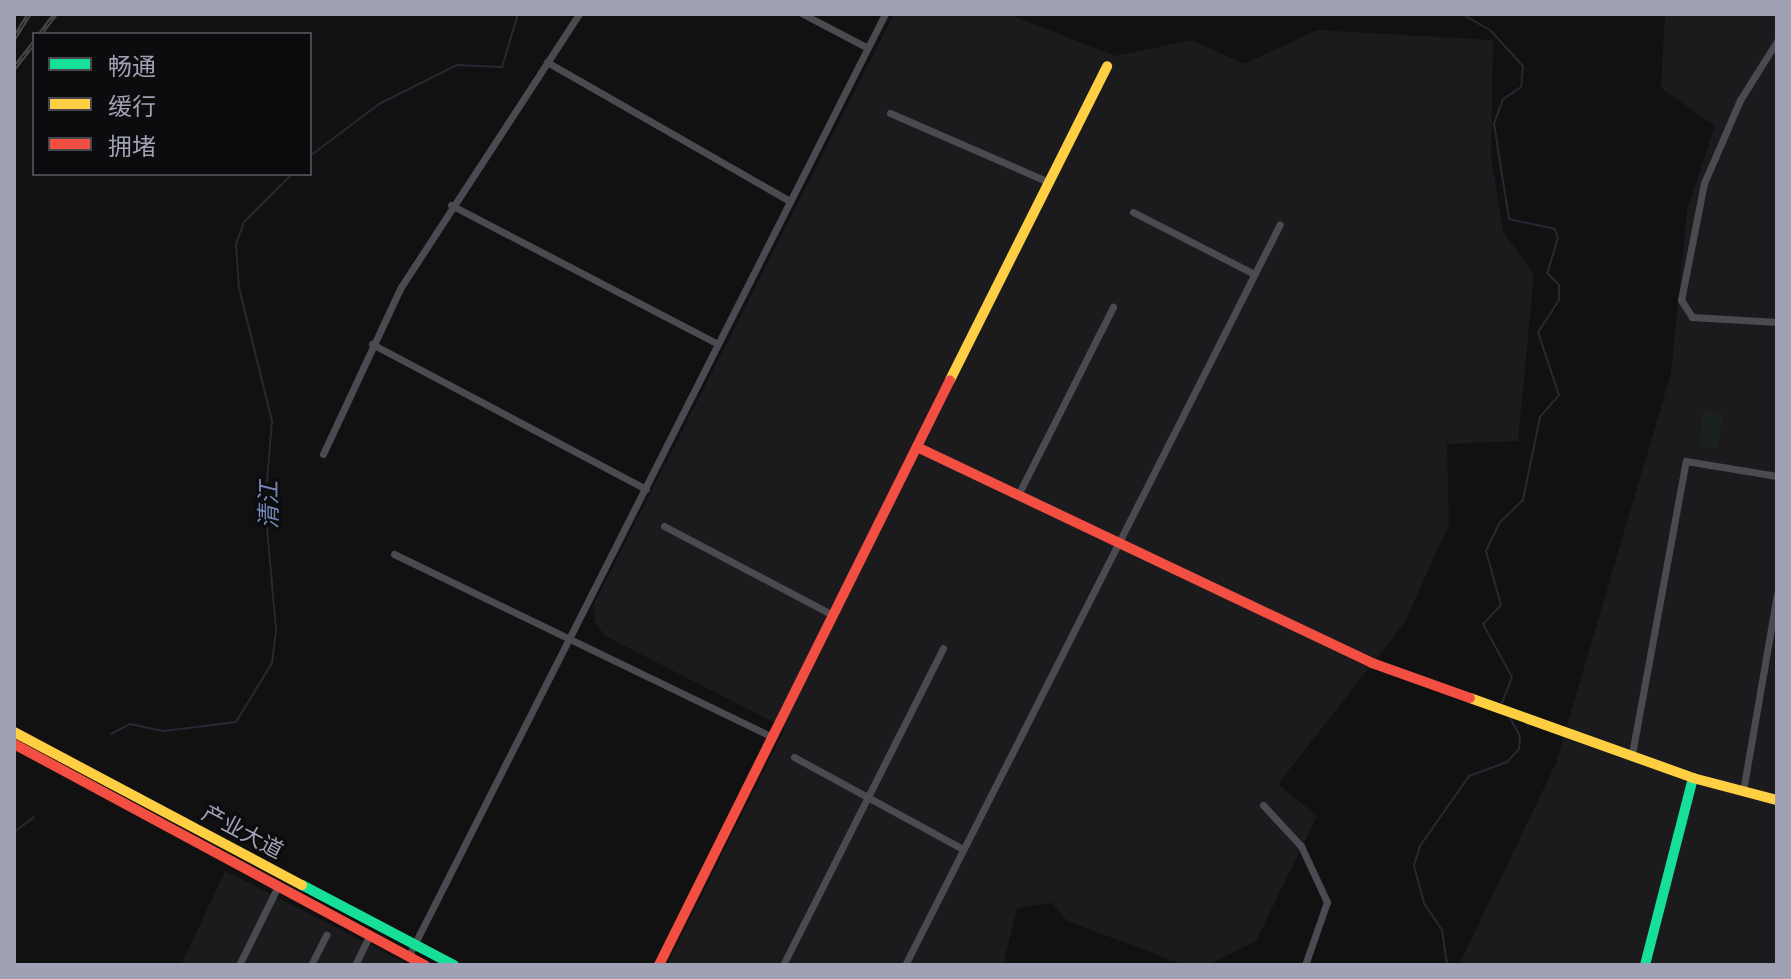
<!DOCTYPE html>
<meta charset="utf-8">
<style>
body{margin:0}
#map{position:relative;width:1791px;height:979px;overflow:hidden;background:#111;font-family:"Exo 2","Noto Sans SC",sans-serif}
div>[style]{position:absolute}
[style*='--x']{left:calc(var(--x)*1px);top:calc(var(--y)*1px);width:calc(var(--w)*1px);rotate:calc(var(--a)*1deg)}
.built>*{inset:0;background:#1b1b1d}
.green>*{inset:0;background:#1b221d;transform-origin:0 0}
.stream>*{height:2px;margin:-1px;padding:0 1px;transform-origin:1px;border-radius:1px;background:#242933}
.street>*{height:7px;margin:-3.5px;padding:0 3.5px;transform-origin:3.5px;border-radius:3.5px;background:#4a4b51}
.fast>*{height:10px;margin:-5px;padding:0 5px;transform-origin:5px;border-radius:5px;background:#16e098}
.slow>*{height:10px;margin:-5px;padding:0 5px;transform-origin:5px;border-radius:5px;background:#ffcf43}
.jam>*{height:10px;margin:-5px;padding:0 5px;transform-origin:5px;border-radius:5px;background:#f24e42}
.rail>*{height:5px;margin-top:-2.5px;transform-origin:0;background:repeating-linear-gradient(90deg,#0c0b0d 0 6px,#46464b 0 12px);box-sizing:border-box;border-block:2px solid #46464b}
span{translate:-50% -50%;white-space:nowrap;text-align:center;line-height:1.15;-webkit-text-stroke:6px #0c0b0d;paint-order:stroke}
.street-label{font-size:22px;color:#a0a1b4}
.water-label{font-size:24px;color:#7485b2;font-style:italic}
.frame{position:absolute;inset:0;border:16px solid #a0a1b4;pointer-events:none}
.legend{position:absolute;left:32px;top:32px;width:280px;height:144px;box-sizing:border-box;background:#0c0b0d;border:2px solid #474750;margin:0;padding:10px 14px;list-style:none;font-size:24px;color:#a0a1b4}
.legend li{display:flex;align-items:center;gap:16px;height:40px}
.legend b{width:40px;border:2px solid #474750}
</style>
<div id="map">
<div class="built">
<i style="clip-path:polygon(894px 14px,1007px 14px,1116px 56px,1192px 40px,1244px 64px,1317px 30px,1493px 40px,1491px 157px,1503px 231px,1534px 275px,1518px 441px,1447px 444px,1449px 524px,1405px 622px,1278px 784px,1317px 816px,1256px 941px,1208px 965px,1185px 965px,1067px 921px,1052px 903px,1017px 908px,1003px 965px,667px 965px,785px 728px,605px 636px,595px 622px,594px 604px)"></i>
<i style="clip-path:polygon(1665px 14px,1777px 14px,1777px 965px,1459px 965px,1556px 763px,1671px 373px,1687px 210px,1715px 126px,1661px 88px)"></i>
<i style="clip-path:polygon(225px 871px,410px 965px,181px 965px)"></i>
</div>
<div class="green">
<i style="left:1704px;top:410px;width:19px;height:36px;rotate:9deg"></i>
</div>
<div class="stream">
<i style="--x:1462;--y:14;--w:34;--a:30"></i>
<i style="--x:1491;--y:31;--w:47;--a:47.6"></i>
<i style="--x:1523;--y:66;--w:21;--a:95"></i>
<i style="--x:1521;--y:87;--w:22;--a:146"></i>
<i style="--x:1503;--y:99;--w:27;--a:110"></i>
<i style="--x:1494;--y:124;--w:96;--a:81"></i>
<i style="--x:1509;--y:219;--w:47;--a:12.3"></i>
<i style="--x:1555;--y:229;--w:9;--a:72"></i>
<i style="--x:1558;--y:238;--w:37;--a:107"></i>
<i style="--x:1547;--y:273;--w:17;--a:45"></i>
<i style="--x:1559;--y:285;--w:15;--a:90"></i>
<i style="--x:1559;--y:300;--w:38;--a:123"></i>
<i style="--x:1538;--y:332;--w:66;--a:71.6"></i>
<i style="--x:1559;--y:395;--w:29;--a:131"></i>
<i style="--x:1540;--y:417;--w:85;--a:101.6"></i>
<i style="--x:1523;--y:500;--w:32;--a:136"></i>
<i style="--x:1500;--y:522;--w:32;--a:116"></i>
<i style="--x:1486;--y:551;--w:56;--a:74.5"></i>
<i style="--x:1501;--y:605;--w:26;--a:133"></i>
<i style="--x:1483;--y:624;--w:60;--a:61.3"></i>
<i style="--x:1512;--y:677;--w:30;--a:111"></i>
<i style="--x:310;--y:156;--w:86;--a:-37"></i>
<i style="--x:379;--y:104;--w:87;--a:-26.6"></i>
<i style="--x:457;--y:65;--w:45;--a:2.5"></i>
<i style="--x:502;--y:67;--w:55;--a:-73.2"></i>
<i style="--x:111;--y:734;--w:21;--a:-28"></i>
<i style="--x:130;--y:724;--w:35;--a:12"></i>
<i style="--x:164;--y:731;--w:73;--a:-7.1"></i>
<i style="--x:236;--y:722;--w:69;--a:-58.6"></i>
<i style="--x:272;--y:663;--w:34;--a:-83"></i>
<i style="--x:276;--y:629;--w:123;--a:-95.1"></i>
<i style="--x:265;--y:506;--w:85;--a:-85.3"></i>
<i style="--x:272;--y:421;--w:137;--a:-103.9"></i>
<i style="--x:239;--y:288;--w:44;--a:-93.9"></i>
<i style="--x:236;--y:244;--w:23;--a:-70"></i>
<i style="--x:244;--y:222;--w:68;--a:-45"></i>
<i style="--x:14;--y:832;--w:25;--a:-37"></i>
<i style="--x:1447;--y:965;--w:35;--a:-98"></i>
<i style="--x:1442;--y:930;--w:32;--a:-124"></i>
<i style="--x:1424;--y:903;--w:39;--a:-105"></i>
<i style="--x:1414;--y:865;--w:20;--a:-72"></i>
<i style="--x:1420;--y:846;--w:85;--a:-55"></i>
<i style="--x:1469;--y:776;--w:40;--a:-20.2"></i>
<i style="--x:1507;--y:762;--w:18;--a:-47"></i>
<i style="--x:1519;--y:749;--w:13;--a:-86"></i>
<i style="--x:1520;--y:736;--w:23;--a:-119"></i>
</div>
<div class="street">
<i style="--x:803;--y:14;--w:73;--a:27.6"></i>
<i style="--x:1777;--y:41;--w:70;--a:122.1"></i>
<i style="--x:1740;--y:100;--w:90;--a:113.4"></i>
<i style="--x:1704;--y:183;--w:119;--a:101.1"></i>
<i style="--x:1681;--y:300;--w:20;--a:57"></i>
<i style="--x:1692;--y:317;--w:85;--a:3.4"></i>
<i style="--x:547;--y:62;--w:280;--a:29.8"></i>
<i style="--x:890;--y:113;--w:173;--a:23.5"></i>
<i style="--x:451;--y:205;--w:301;--a:27.5"></i>
<i style="--x:1133;--y:212;--w:136;--a:27.1"></i>
<i style="--x:372;--y:344;--w:310;--a:27.9"></i>
<i style="--x:323;--y:454;--w:184;--a:-65"></i>
<i style="--x:401;--y:287;--w:326;--a:-56.9"></i>
<i style="--x:1018;--y:495;--w:211;--a:-63.2"></i>
<i style="--x:664;--y:526;--w:191;--a:27.8"></i>
<i style="--x:394;--y:554;--w:420;--a:25.8"></i>
<i style="--x:1632;--y:754;--w:298;--a:-79.6"></i>
<i style="--x:1686;--y:461;--w:92;--a:9.4"></i>
<i style="--x:794;--y:757;--w:192;--a:28.6"></i>
<i style="--x:1743;--y:791;--w:200;--a:-80.2"></i>
<i style="--x:1263;--y:805;--w:56;--a:47.2"></i>
<i style="--x:1301;--y:846;--w:62;--a:65.1"></i>
<i style="--x:1327;--y:902;--w:67;--a:109.2"></i>
<i style="--x:408;--y:957;--w:1057;--a:-63.17"></i>
<i style="--x:239;--y:965;--w:86;--a:-63.7"></i>
<i style="--x:311;--y:965;--w:34;--a:-63"></i>
<i style="--x:355;--y:965;--w:32;--a:-64"></i>
<i style="--x:783;--y:965;--w:355;--a:-63.2"></i>
<i style="--x:905;--y:965;--w:830;--a:-63.16"></i>
</div>
<div class="fast">
<i style="--x:302;--y:885;--w:172;--a:27.8"></i>
<i style="--x:1645;--y:965;--w:193;--a:-75.6"></i>
</div>
<div class="slow">
<i style="--x:950;--y:380;--w:351;--a:-63.4"></i>
<i style="--x:1470;--y:698;--w:237;--a:19.7"></i>
<i style="--x:1693;--y:778;--w:87;--a:14.7"></i>
<i style="--x:14;--y:732;--w:326;--a:28"></i>
</div>
<div class="jam">
<i style="--x:917;--y:447;--w:504;--a:25.39"></i>
<i style="--x:1372;--y:663;--w:104;--a:19.7"></i>
<i style="--x:14;--y:744;--w:467;--a:28.3"></i>
<i style="--x:659;--y:965;--w:653;--a:-63.55"></i>
</div>
<div class="rail">
<i style="--x:40;--y:34;--w:25;--a:-53"></i>
<i style="--x:14;--y:38;--w:28;--a:-58"></i>
<i style="--x:14;--y:68;--w:33;--a:-52"></i>
</div>
<div class="street-label">
<span style="left:243px;top:831px;rotate:28deg">产业大道</span>
</div>
<div class="water-label">
<span style="left:268px;top:505px;rotate:-90deg">清江</span>
</div>
<div class="frame"></div>
<ul class="legend">
<li><b style="height:10px;background:#16e098"></b>畅通</li>
<li><b style="height:10px;background:#ffcf43"></b>缓行</li>
<li><b style="height:10px;background:#f24e42"></b>拥堵</li>
</ul>
</div>
